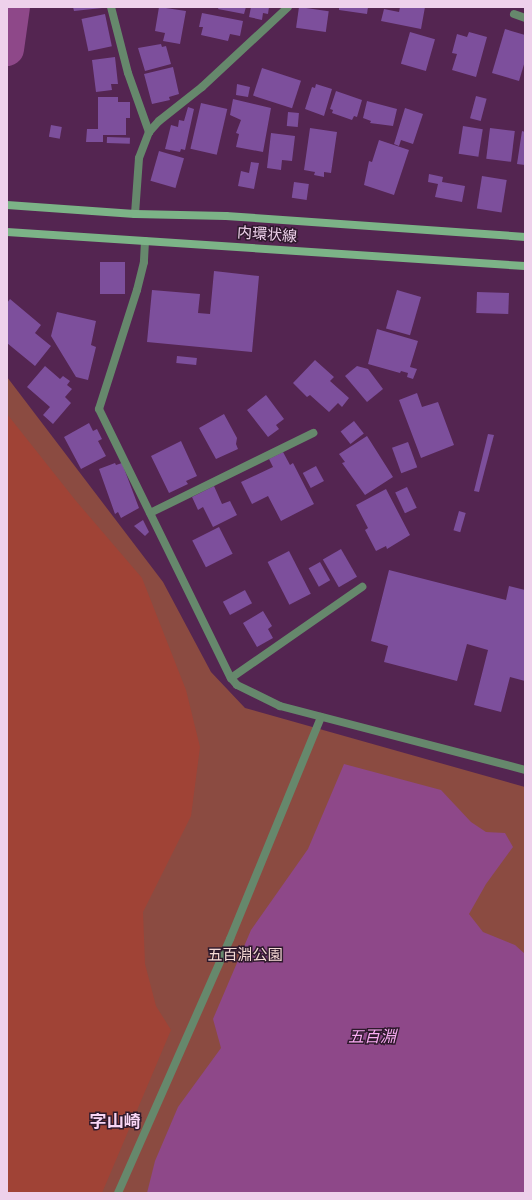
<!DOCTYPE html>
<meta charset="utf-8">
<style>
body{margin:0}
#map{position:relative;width:532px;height:1200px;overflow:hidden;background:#542551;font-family:"Alegreya Sans","Noto Sans JP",sans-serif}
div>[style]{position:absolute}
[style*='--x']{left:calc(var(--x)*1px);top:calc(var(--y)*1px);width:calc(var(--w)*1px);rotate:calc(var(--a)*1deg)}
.green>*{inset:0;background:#8b4b41}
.forest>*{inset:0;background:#a04336}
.water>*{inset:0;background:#8e4889}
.river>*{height:34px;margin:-17px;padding:0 17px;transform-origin:17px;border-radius:17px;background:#8e4889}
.building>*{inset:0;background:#7d4f9c;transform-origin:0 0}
.street>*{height:8px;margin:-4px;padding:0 4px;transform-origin:4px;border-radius:4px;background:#66886c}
.secondary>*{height:8px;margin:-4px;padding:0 4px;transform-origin:4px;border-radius:4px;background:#7cb387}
span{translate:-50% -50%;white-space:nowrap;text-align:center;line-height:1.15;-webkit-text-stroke:3px #2e192c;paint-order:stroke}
.street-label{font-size:15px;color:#eed1eb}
.park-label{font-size:15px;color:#f6dad5}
.water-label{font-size:16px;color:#f9acf2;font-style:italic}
.quarter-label{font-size:17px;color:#f8d5f4;font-weight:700}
.frame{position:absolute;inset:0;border:8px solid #eed1eb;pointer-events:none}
</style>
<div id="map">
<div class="green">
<i style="clip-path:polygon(7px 377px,163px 582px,211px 672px,245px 708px,525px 787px,525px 1193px,7px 1193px)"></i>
</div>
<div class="forest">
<i style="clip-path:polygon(7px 414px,76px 501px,142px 578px,186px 690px,200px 747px,191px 816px,143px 912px,145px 964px,156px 1006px,171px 1030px,102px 1193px,7px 1193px)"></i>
</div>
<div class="water">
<i style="clip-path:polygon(344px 764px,441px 790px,471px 822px,486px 832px,505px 833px,513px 847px,486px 884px,469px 914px,483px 932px,515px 945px,525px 954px,525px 1193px,147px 1193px,155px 1161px,178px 1107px,221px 1048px,213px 1019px,251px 930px,308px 849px)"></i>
</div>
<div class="river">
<i style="--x:7;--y:49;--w:42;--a:-81.9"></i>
</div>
<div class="building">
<i style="clip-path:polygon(73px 7px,102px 7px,102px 8px,74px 11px)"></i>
<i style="clip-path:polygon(159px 7px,186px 11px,180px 44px,163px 41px,165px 33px,155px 31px)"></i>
<i style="clip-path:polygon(219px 7px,246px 7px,244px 14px,218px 9px)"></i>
<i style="clip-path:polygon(251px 7px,269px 7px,268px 14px,263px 13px,262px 20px,249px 17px)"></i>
<i style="left:299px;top:7px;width:30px;height:21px;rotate:8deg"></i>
<i style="clip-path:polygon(339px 7px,368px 7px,367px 14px,339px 10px)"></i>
<i style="clip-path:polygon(400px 7px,425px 7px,421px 29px,381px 21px,384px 9px,399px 12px)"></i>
<i style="clip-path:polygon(202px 13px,243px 21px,240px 36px,230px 34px,228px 41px,201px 35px,203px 27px,199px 27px)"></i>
<i style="left:105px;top:14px;width:33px;height:24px;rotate:78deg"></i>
<i style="clip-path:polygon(505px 29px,525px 35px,525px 61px,519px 81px,492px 73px)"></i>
<i style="left:410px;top:32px;width:26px;height:33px;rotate:16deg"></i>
<i style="clip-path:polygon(469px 32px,487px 37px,476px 77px,452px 70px,457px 54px,452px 53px,457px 34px,467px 37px)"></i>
<i style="clip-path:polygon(161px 44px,162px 47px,166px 46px,171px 64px,145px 71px,138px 48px)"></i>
<i style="clip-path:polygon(115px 57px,118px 84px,111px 84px,112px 90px,96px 92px,92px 60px)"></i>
<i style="clip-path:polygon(173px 67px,179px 94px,169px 97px,170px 100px,152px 104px,144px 74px)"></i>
<i style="left:262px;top:68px;width:41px;height:29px;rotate:18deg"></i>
<i style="clip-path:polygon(237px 84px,250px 87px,248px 97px,236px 95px)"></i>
<i style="clip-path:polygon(316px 84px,332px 89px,324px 116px,305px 109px,312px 87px,315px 88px)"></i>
<i style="clip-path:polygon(336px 91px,362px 100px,357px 117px,354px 116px,352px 120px,332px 113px,333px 110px,330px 109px)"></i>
<i style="left:476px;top:96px;width:11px;height:23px;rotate:15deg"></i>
<i style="clip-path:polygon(98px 97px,118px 97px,118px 102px,130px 102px,130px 118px,126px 118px,126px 135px,103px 135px,103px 142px,86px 142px,87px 129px,98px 129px)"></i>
<i style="clip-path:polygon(233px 99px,271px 108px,263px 152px,236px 147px,239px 134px,236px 133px,241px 120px,230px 115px)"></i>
<i style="clip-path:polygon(367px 101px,397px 109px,393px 126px,370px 123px,371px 121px,363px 118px)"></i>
<i style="left:201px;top:103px;width:27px;height:47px;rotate:13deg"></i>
<i style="clip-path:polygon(188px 107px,194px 109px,185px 150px,181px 149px,180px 152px,165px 149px,171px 125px,178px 127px,179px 120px,184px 121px)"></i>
<i style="clip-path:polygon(405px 108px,423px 114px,413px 144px,401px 140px,399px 146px,394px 144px)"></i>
<i style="left:288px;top:112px;width:11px;height:14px;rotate:5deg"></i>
<i style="left:51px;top:125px;width:11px;height:12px;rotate:10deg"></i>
<i style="left:463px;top:126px;width:20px;height:28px;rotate:9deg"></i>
<i style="clip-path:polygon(310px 128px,337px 132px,331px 173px,324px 172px,324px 177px,314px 175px,315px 172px,304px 170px)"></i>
<i style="left:490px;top:128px;width:25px;height:31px;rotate:7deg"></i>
<i style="clip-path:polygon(522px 131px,525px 132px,525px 165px,517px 164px)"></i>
<i style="clip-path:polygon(271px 133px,295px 136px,292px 161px,282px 160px,281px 170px,267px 168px)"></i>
<i style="left:107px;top:137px;width:23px;height:6px;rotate:2deg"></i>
<i style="clip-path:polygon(379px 140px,409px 150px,394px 195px,364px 185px,369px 161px,372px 162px)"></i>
<i style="left:159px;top:151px;width:26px;height:31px;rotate:16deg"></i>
<i style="clip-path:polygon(251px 162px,259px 163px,254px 189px,238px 186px,241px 171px,249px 173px)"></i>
<i style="clip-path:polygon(429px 174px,443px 177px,442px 182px,465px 186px,462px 202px,435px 197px,438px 184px,428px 182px)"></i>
<i style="left:482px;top:176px;width:25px;height:33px;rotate:9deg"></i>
<i style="left:294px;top:182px;width:15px;height:16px;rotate:8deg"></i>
<i style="left:100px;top:262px;width:25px;height:32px"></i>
<i style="clip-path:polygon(214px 271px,259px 276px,252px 352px,147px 342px,152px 290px,200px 294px,198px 313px,210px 314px)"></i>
<i style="left:397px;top:290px;width:25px;height:40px;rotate:16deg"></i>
<i style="left:477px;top:292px;width:32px;height:21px;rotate:2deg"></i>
<i style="clip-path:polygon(10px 299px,41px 325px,35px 333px,51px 346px,35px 366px,7px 343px,7px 303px)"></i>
<i style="clip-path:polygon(57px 312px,96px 321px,91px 345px,96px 347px,88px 380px,76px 377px,51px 336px)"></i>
<i style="clip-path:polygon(377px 329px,418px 341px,410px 367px,417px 369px,413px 379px,407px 377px,408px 373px,401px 371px,400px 373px,368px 364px)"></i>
<i style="left:177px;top:356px;width:20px;height:7px;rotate:6deg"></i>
<i style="clip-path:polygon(315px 360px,334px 377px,330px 381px,349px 398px,342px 407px,338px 403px,329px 412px,310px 395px,307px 397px,293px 383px)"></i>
<i style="clip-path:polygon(45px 366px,60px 379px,63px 376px,70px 381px,67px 385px,72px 389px,65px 397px,71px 403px,53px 424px,43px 415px,50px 407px,27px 387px)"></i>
<i style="clip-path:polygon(357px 366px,368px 369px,383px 389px,367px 402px,345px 376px)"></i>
<i style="clip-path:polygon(417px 393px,422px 407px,438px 402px,454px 445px,421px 458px,399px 400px)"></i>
<i style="clip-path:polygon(266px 395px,284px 419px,276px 425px,279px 429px,268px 437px,247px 410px)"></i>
<i style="clip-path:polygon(224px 414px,237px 438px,236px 444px,238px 449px,216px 459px,199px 428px)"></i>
<i style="left:354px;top:421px;width:16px;height:17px;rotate:52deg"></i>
<i style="clip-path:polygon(89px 423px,93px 431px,97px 429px,102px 439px,98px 441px,106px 456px,81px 469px,64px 437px)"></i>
<i style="clip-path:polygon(488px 434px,494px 435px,479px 492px,474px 491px)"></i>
<i style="clip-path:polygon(367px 436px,393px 477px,365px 495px,342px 463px,345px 462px,339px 454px)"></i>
<i style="clip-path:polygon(181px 441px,197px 476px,186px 481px,188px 484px,169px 493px,151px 456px)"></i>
<i style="left:408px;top:442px;width:27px;height:17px;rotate:70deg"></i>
<i style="clip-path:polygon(283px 452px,290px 465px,293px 463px,314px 504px,281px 521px,268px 496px,252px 504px,241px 482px,273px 467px,269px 459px)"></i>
<i style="clip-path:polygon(115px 463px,116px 465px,122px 463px,139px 508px,121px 518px,118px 512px,115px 514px,99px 469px)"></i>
<i style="left:316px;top:466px;width:17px;height:15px;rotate:62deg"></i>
<i style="clip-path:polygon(214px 486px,222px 504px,230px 501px,237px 515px,213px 527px,203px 507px,198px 510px,192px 497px)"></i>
<i style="left:407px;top:487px;width:23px;height:13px;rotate:65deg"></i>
<i style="clip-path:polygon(386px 489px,410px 535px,387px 549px,386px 546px,376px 551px,365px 530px,368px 528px,356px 505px)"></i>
<i style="left:459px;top:511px;width:7px;height:20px;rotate:16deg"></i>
<i style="clip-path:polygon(143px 520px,149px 532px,145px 536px,134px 526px)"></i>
<i style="left:219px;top:527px;width:30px;height:30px;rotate:63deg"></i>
<i style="left:341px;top:549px;width:32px;height:21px;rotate:60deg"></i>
<i style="left:289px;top:551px;width:48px;height:24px;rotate:63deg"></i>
<i style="left:320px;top:562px;width:21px;height:13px;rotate:61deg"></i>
<i style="clip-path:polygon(389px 570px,506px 600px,509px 586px,525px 590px,525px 681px,510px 677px,501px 712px,474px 705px,488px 650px,467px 644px,457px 681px,384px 662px,388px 646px,371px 641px)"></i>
<i style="left:245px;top:590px;width:15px;height:25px;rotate:62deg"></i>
<i style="clip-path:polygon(263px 611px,272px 626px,268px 629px,273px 638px,257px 647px,243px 623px)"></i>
</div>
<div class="street">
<i style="--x:111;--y:7;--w:68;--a:75.6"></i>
<i style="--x:128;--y:73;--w:63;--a:70.4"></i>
<i style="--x:514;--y:14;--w:12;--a:20"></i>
<i style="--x:135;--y:214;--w:56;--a:-85.9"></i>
<i style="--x:139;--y:158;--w:28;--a:-69"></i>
<i style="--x:149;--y:132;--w:15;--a:-48"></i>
<i style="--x:159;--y:121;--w:55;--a:-38.3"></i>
<i style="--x:202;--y:87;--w:117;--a:-42.9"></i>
<i style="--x:145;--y:241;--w:21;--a:93"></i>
<i style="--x:144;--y:262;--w:29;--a:104"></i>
<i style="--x:137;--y:290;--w:125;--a:107.7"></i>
<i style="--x:99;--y:409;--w:300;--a:63.9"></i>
<i style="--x:231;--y:678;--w:9;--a:49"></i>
<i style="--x:237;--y:685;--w:48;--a:26"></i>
<i style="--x:280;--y:706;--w:253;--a:14.6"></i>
<i style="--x:150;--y:513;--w:182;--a:-26.1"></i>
<i style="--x:231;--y:678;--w:160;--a:-34.8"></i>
<i style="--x:118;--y:1193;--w:278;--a:-66.2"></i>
<i style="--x:230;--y:939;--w:240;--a:-67.7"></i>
</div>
<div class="secondary">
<i style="--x:7;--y:205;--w:128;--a:4"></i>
<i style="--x:135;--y:214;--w:91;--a:1.3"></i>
<i style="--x:226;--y:216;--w:300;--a:4"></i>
<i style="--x:7;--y:232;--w:519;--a:3.76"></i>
</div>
<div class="street-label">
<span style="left:267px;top:235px;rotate:4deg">内環状線</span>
</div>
<div class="park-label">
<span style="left:245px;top:956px">五百淵公園</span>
</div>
<div class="water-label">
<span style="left:372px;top:1037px">五百淵</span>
</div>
<div class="quarter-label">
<span style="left:115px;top:1122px">字山崎</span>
</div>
<div class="frame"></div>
</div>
